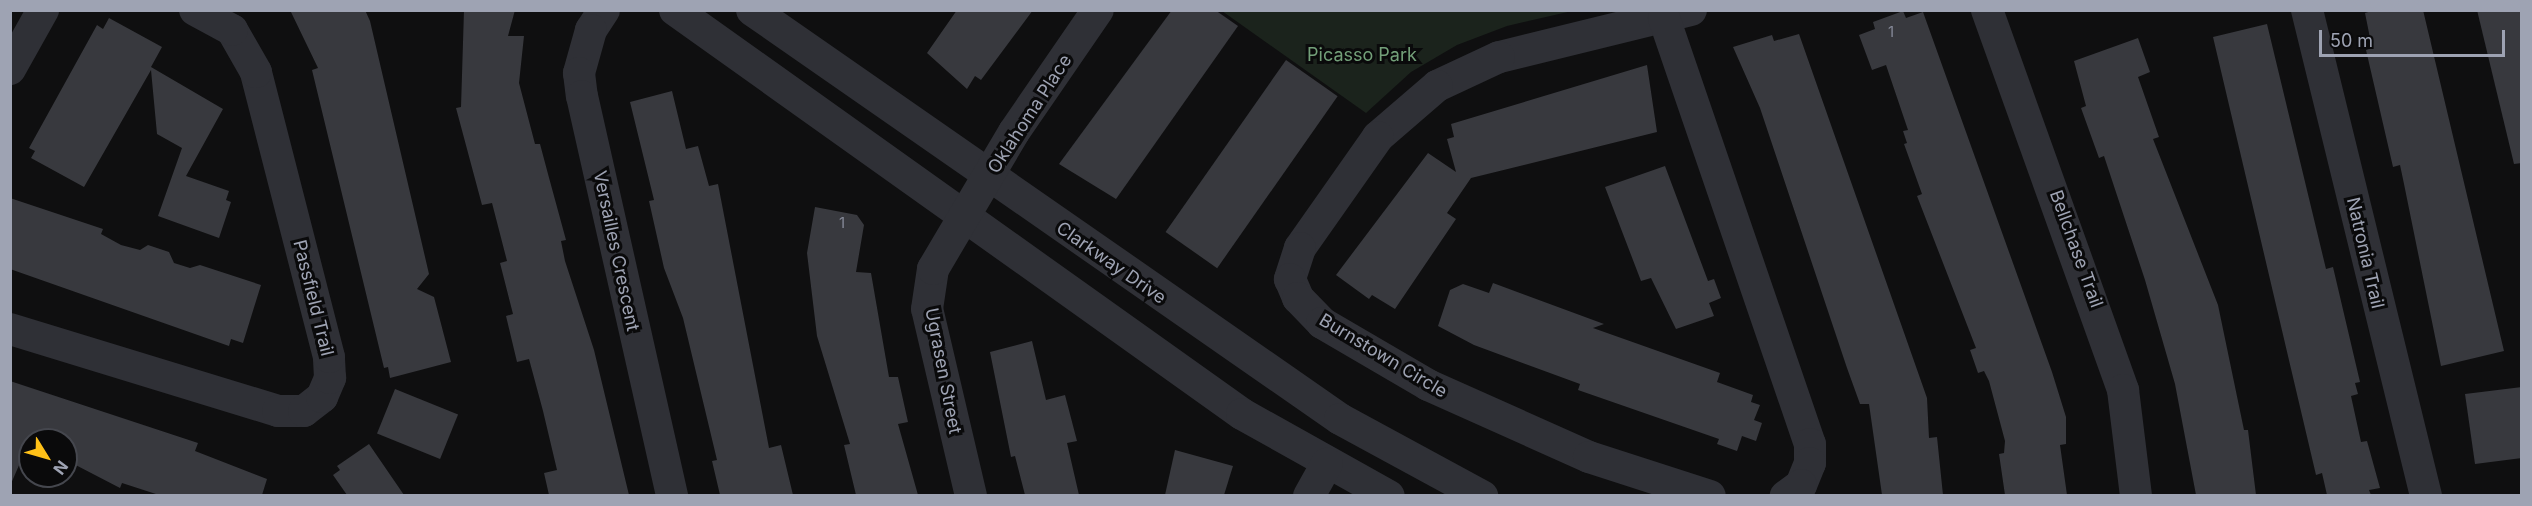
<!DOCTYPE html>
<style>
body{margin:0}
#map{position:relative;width:2532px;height:506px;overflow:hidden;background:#0f0f10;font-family:Inter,sans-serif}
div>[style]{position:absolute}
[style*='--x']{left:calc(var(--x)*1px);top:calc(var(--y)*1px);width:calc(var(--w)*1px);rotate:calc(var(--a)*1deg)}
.green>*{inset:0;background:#1b231c}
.building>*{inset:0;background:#38393e;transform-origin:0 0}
.minor>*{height:32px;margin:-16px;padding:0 16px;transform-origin:16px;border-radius:16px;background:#2f3036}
span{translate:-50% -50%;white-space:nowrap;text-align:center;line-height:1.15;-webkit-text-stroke:6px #0a0a0b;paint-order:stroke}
.number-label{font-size:15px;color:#848896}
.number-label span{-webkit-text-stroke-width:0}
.park-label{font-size:18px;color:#73a079}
.street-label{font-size:18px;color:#9ea3b3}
.frame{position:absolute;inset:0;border:12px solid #9ea3b3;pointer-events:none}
.north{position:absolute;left:18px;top:428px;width:60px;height:60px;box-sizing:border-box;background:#0a0a0b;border:2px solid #45474e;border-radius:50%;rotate:127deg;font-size:16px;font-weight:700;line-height:24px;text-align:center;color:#9ea3b3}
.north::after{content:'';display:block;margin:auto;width:21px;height:27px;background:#ffc118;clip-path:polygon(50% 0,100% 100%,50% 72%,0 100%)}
.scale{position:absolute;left:2319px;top:30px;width:186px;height:27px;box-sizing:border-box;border:3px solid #9ea3b3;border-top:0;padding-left:8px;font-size:18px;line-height:21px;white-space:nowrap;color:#9ea3b3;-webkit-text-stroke:4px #0a0a0b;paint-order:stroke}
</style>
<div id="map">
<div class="green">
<i style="clip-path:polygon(1222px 11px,1572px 11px,1507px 26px,1457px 45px,1411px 72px,1366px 113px)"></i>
</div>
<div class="building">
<i style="clip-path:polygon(290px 10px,365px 10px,370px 21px,429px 274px,417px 289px,434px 297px,451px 362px,390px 378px,388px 367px,384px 368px,312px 70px,318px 68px)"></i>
<i style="clip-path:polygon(464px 10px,515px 10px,508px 36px,524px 36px,519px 83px,535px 144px,540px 144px,548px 174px,566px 240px,561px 241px,565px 261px,594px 350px,629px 495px,549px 495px,544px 473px,557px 470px,543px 411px,529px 359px,517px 362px,506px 316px,513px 314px,500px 263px,507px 261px,492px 203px,482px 205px,456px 108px,461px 107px)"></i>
<i style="clip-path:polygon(957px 10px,1033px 10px,981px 80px,975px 76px,967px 89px,927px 53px)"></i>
<i style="clip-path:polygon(1172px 10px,1215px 10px,1238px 26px,1116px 199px,1059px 164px)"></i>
<i style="clip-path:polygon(2375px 10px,2423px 10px,2504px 351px,2441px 366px,2404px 184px,2400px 165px,2393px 167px,2366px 50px,2372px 48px,2365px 13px)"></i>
<i style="clip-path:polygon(2477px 10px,2522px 10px,2522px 163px,2514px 164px)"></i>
<i style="clip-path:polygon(1903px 11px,1906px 18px,1923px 12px,2052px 372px,2066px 417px,2066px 444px,2060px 445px,2067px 495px,2005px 495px,1999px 454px,2004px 453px,2005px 441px,1989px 381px,1984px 371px,1978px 373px,1970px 350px,1976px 348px,1917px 196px,1922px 194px,1904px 144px,1907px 143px,1903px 131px,1908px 130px,1886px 65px,1872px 70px,1859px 35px,1875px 29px,1873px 22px)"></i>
<i style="clip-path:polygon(109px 18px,162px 47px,151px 67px,223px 109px,186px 176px,229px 191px,226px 200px,231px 202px,219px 238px,158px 216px,182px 148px,157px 134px,151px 70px,84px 187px,31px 158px,35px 151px,29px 148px,97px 25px,103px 29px)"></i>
<i style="clip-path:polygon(2267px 24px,2326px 269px,2333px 267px,2360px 382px,2355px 383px,2358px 394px,2351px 396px,2361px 442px,2367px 441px,2380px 488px,2369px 490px,2371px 495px,2327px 495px,2322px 473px,2316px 475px,2213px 37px)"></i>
<i style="clip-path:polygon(1799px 34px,1927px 398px,1929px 438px,1937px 437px,1943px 495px,1882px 495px,1869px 404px,1860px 404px,1847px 368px,1760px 108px,1733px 47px,1772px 35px,1774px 41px)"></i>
<i style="clip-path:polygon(2138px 38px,2150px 72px,2138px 77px,2159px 137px,2153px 139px,2218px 305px,2244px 430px,2248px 430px,2256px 495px,2196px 495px,2175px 384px,2145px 280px,2104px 156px,2099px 158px,2081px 108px,2086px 106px,2074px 61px)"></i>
<i style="left:1286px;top:60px;width:63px;height:210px;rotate:35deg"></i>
<i style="clip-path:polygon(1647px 65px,1657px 132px,1471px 178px,1447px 213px,1456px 219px,1395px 309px,1372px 295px,1369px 299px,1336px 275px,1428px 153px,1456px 172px,1447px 139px,1454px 137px,1451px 124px)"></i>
<i style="clip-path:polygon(672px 91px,686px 149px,698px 146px,709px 186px,718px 184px,769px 448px,781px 445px,793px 495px,720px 495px,712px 461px,717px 460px,683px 318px,664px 268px,649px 201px,654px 200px,630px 102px)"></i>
<i style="clip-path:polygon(1665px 166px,1708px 281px,1714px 279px,1721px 298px,1709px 303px,1714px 316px,1676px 329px,1651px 278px,1641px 281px,1605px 187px)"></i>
<i style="clip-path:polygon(10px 198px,103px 229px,101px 234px,121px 245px,140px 250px,148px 245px,169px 252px,174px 263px,190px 268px,200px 265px,261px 285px,243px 343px,231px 339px,229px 346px,10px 269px)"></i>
<i style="clip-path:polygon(815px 207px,857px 215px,864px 225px,856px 272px,871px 273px,889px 377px,898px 377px,908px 422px,898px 424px,918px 495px,856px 495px,844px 445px,850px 444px,817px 336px,807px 253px)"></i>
<i style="clip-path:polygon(1493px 283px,1604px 324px,1593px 328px,1720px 373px,1717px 382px,1753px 395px,1751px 402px,1760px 405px,1754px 420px,1762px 423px,1756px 441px,1742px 436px,1737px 451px,1717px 444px,1719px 439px,1578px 390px,1580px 384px,1474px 345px,1438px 326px,1450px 290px,1463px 284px,1489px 293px)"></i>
<i style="clip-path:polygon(1032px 341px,1046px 400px,1065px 395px,1077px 441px,1067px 443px,1079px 495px,1025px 495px,1015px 456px,1011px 457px,990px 352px)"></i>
<i style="clip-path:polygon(10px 381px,198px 443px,195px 451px,267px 479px,262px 495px,159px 495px,122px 483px,120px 488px,66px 460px,66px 440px,30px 440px,10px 486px)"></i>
<i style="clip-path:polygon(2522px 387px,2522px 458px,2475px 464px,2465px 394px)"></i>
<i style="left:395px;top:389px;width:68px;height:48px;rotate:22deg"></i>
<i style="clip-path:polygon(369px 444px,404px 495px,347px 495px,333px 475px,340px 470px,337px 466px)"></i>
<i style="clip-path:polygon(1175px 450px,1233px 466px,1224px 495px,1165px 495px)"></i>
</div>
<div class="minor">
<i style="--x:604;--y:10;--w:24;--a:123"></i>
<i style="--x:591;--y:30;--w:45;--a:105.6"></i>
<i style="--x:579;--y:73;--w:23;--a:83"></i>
<i style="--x:582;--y:96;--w:410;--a:77.3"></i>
<i style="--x:675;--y:10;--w:696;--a:35.47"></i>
<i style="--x:1242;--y:414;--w:168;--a:29.2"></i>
<i style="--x:752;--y:10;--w:716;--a:34.82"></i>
<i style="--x:1340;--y:419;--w:162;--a:28.5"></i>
<i style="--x:1691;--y:10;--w:198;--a:166.2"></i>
<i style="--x:1499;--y:57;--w:68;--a:154.9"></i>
<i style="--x:1437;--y:86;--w:78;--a:139.2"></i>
<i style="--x:1378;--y:137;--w:136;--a:125.1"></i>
<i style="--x:1300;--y:248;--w:33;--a:108"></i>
<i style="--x:1290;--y:279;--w:21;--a:67"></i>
<i style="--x:1298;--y:298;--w:35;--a:46"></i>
<i style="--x:1322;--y:323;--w:123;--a:30.3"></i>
<i style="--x:1428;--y:385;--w:176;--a:24.1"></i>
<i style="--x:1589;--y:457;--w:127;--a:17.9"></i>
<i style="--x:1987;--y:10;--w:404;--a:70.3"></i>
<i style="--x:2123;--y:390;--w:107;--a:83"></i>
<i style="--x:2307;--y:10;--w:500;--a:76.24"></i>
<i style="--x:1664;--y:18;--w:450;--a:71.1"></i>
<i style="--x:1810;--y:444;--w:19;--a:90"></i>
<i style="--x:1810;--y:463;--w:24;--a:112"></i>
<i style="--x:1801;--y:485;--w:19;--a:144"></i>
<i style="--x:10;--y:69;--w:68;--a:-60.8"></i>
<i style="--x:10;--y:329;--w:280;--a:17"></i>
<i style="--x:278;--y:411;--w:26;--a:0"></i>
<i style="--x:304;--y:411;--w:23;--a:-38"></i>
<i style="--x:322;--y:397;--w:21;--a:-67"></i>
<i style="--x:330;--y:378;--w:21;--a:-93"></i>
<i style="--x:329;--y:357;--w:294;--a:-104.4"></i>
<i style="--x:256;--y:72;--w:48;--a:-119.7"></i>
<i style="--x:232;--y:30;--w:42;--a:-151.6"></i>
<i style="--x:971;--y:496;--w:192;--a:-103.2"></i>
<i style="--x:927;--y:309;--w:40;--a:-81.5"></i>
<i style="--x:933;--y:269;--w:159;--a:-59.4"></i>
<i style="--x:1014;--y:132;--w:148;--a:-55.5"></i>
<i style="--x:1309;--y:496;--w:37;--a:-61"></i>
</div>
<div class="number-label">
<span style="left:1891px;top:32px">1</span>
<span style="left:842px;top:223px">1</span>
</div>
<div class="park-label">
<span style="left:1362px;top:55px">Picasso Park</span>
</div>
<div class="street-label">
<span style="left:1030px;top:114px;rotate:-57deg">Oklahoma Place</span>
<span style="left:2076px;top:249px;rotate:70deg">Bellchase Trail</span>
<span style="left:616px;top:251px;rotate:78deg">Versailles Crescent</span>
<span style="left:2365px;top:253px;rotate:77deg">Natronia Trail</span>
<span style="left:1111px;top:263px;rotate:35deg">Clarkway Drive</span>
<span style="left:313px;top:298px;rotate:76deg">Passfield Trail</span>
<span style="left:1383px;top:356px;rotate:31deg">Burnstown Circle</span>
<span style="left:943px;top:371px;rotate:79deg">Ugrasen Street</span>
</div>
<div class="frame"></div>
<div class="north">N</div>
<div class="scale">50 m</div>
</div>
